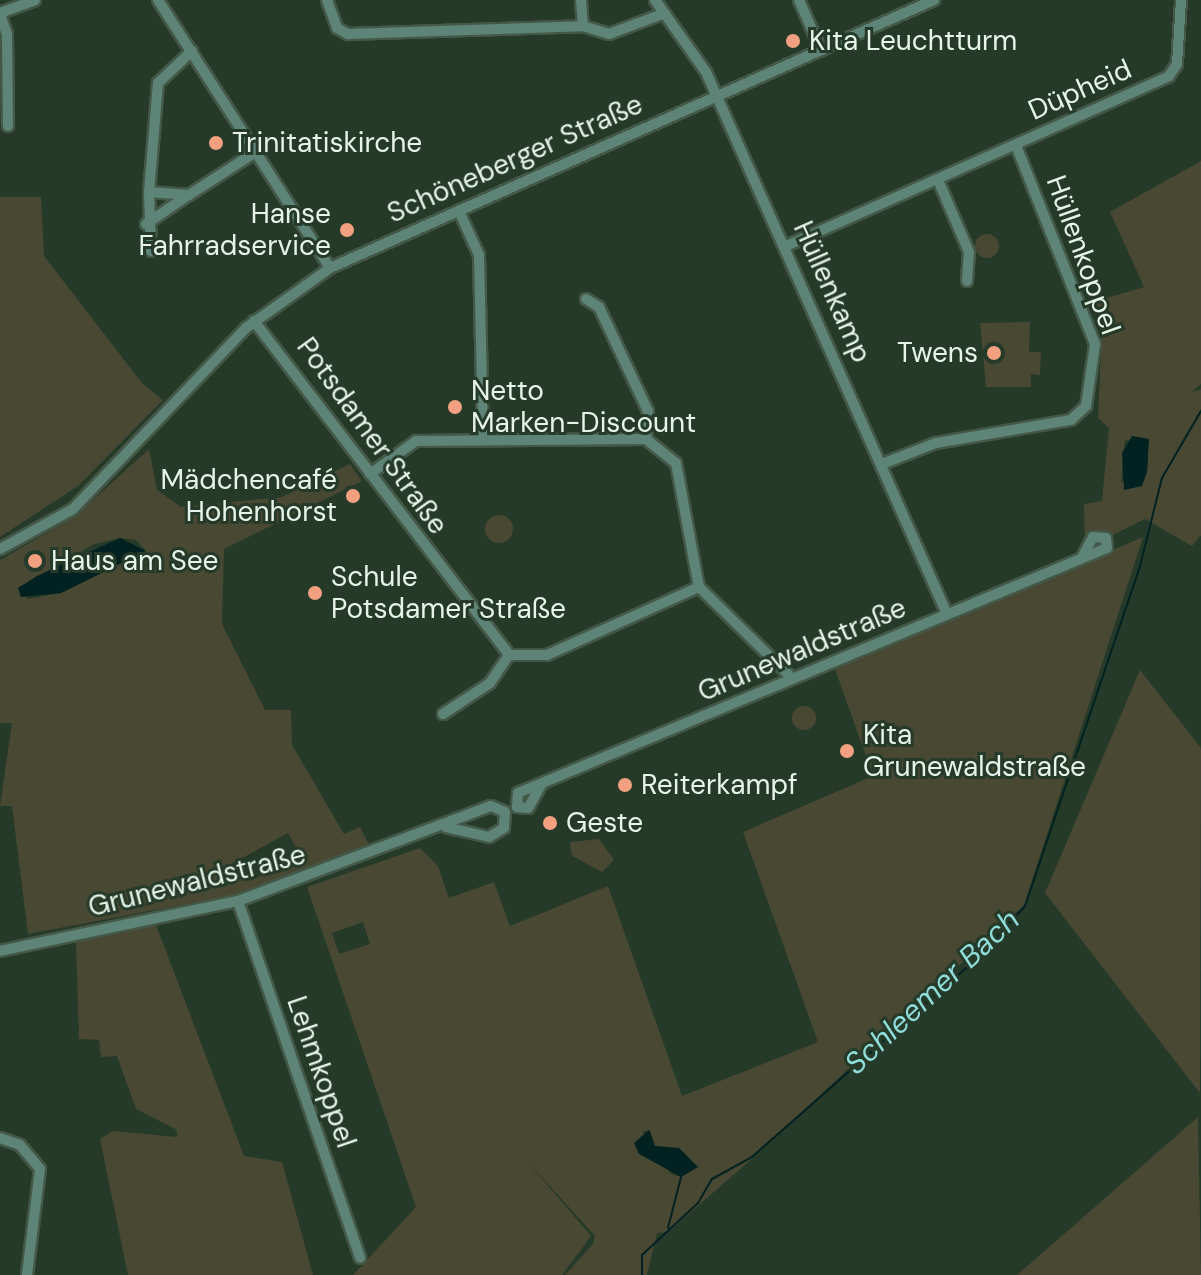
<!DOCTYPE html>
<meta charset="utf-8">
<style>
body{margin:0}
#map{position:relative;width:1201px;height:1275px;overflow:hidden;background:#253a29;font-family:"DM Sans",sans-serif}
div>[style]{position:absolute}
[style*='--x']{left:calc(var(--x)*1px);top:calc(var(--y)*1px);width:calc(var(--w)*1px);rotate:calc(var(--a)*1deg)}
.green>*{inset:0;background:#484833}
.round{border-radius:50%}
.water>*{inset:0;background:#022121}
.stream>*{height:2px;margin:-1px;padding:0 1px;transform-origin:1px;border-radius:1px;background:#022121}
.roads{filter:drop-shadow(2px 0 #445848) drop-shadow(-2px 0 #445848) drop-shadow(0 2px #445848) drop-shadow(0 -2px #445848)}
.minor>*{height:10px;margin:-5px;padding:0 5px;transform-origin:5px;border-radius:5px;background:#5e8477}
.dots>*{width:22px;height:22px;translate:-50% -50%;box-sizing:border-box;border:4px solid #253a29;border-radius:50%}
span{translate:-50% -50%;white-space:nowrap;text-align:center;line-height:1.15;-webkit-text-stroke:6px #253a29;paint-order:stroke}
.poi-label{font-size:28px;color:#e6f4e9}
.left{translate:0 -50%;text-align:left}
.right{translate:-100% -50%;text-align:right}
.street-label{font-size:28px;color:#e6f4e9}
.water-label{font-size:30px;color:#90dcda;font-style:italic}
</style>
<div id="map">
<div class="green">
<i style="clip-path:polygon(evenodd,1201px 161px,1201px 384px,1192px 392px,1201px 389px,1201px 535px,1192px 546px,1145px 519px,1085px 549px,1084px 504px,1102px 501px,1109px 428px,1098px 418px,1102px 325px,1093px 302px,1144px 287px,1110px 212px,1201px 161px,1125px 440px,1148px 445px,1147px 472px,1121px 482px,1125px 440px)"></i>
<i style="clip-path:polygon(0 197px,41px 197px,44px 256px,142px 383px,163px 400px,78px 486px,0 537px)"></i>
<i class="round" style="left:975px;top:234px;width:24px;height:24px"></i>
<i style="clip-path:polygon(1030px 322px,1029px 352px,1041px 352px,1040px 375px,1031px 374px,1031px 387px,986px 387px,980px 323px)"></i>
<i style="clip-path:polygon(evenodd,149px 449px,157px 490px,181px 507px,282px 497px,350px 464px,362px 481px,224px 549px,222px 624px,265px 710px,291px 710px,292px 745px,344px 834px,360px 827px,369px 845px,240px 894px,28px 934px,12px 806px,0 806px,12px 723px,0 723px,0 560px,74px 517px,149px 449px,120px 538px,136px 540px,146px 551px,61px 593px,28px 599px,18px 588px,94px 544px,120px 538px,149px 449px,288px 833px,300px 855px,252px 880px,236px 877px,233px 863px,288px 833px)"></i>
<i class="round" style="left:485px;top:515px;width:28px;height:28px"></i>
<i style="clip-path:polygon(evenodd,1143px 537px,1024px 905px,754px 1157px,668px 1232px,657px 1233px,647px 1275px,565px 1275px,593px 1244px,595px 1236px,527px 1161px,591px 1236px,562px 1275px,353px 1275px,416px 1207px,307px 887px,420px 848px,438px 866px,449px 898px,494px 882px,510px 926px,608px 886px,682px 1096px,818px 1042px,743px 832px,873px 776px,835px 669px,1143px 537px,363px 922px,370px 944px,339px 954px,332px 933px,363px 922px,1143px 537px,650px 1130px,655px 1146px,679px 1148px,697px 1167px,681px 1177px,671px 1174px,642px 1132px,650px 1130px)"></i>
<i style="clip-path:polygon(1140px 670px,1201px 748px,1200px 1093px,1045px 893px)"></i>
<i class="round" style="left:792px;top:706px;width:24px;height:24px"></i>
<i style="clip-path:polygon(599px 839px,614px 860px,602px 872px,572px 856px,570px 842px)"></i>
<i style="clip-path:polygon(156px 925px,244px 1156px,282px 1162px,313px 1275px,128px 1275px,100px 1139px,113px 1131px,177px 1137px,177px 1130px,136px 1109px,117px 1056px,101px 1057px,99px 1040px,79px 1039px,76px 941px)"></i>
<i style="clip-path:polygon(1198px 1117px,1201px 1275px,1017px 1275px)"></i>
</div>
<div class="water">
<i style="clip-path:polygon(1132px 436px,1149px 439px,1147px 472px,1142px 486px,1124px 490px,1122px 453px)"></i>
<i style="clip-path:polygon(120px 538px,146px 551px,61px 593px,21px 597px,18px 588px,37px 576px)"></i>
<i style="clip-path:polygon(649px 1130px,655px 1146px,679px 1148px,698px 1167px,681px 1177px,639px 1154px,634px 1143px)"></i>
</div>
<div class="stream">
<i style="--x:668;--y:1228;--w:53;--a:-75.7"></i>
<i style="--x:642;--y:1275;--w:20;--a:-90"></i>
<i style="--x:642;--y:1255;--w:76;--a:-42.9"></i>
<i style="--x:698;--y:1203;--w:28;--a:-60"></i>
<i style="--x:712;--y:1179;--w:46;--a:-28.8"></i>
<i style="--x:752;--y:1157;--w:305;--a:-41.4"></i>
<i style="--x:981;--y:955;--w:66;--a:-48.1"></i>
<i style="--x:1025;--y:906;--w:359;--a:-71.3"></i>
<i style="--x:1140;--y:566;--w:91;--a:-76"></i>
<i style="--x:1162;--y:478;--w:78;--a:-59.8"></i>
</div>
<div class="roads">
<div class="minor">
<i style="--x:158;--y:0;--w:318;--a:57.3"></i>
<i style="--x:327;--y:0;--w:30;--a:70"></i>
<i style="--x:337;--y:28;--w:13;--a:29"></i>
<i style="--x:348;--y:34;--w:235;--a:-1.9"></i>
<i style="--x:583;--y:26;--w:27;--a:17"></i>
<i style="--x:609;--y:34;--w:54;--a:-20.4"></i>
<i style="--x:581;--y:0;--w:26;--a:86"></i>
<i style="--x:655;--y:0;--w:88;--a:54.7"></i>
<i style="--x:706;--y:72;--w:593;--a:66.03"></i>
<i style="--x:799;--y:0;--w:55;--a:66.3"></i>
<i style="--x:0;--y:13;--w:37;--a:-20"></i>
<i style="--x:0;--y:14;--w:21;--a:71"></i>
<i style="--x:7;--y:34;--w:92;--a:89.4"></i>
<i style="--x:192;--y:51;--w:47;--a:136.7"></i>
<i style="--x:158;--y:83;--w:109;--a:94.7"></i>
<i style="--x:149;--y:192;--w:40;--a:4.3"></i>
<i style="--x:189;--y:195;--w:81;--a:-32.9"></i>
<i style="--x:938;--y:180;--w:78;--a:66.7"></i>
<i style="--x:969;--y:252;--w:29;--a:94"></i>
<i style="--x:149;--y:192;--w:59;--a:88.1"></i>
<i style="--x:459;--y:211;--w:48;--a:65.6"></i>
<i style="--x:479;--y:255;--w:183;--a:88.7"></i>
<i style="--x:146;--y:224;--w:50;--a:-34.3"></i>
<i style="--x:786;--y:246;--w:419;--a:-23.9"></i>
<i style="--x:1169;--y:76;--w:14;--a:-56"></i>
<i style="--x:1177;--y:64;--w:64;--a:-86.4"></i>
<i style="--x:586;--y:299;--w:15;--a:32"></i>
<i style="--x:599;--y:307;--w:115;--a:64.8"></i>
<i style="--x:648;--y:411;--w:28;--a:94"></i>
<i style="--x:254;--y:321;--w:420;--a:52.6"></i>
<i style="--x:509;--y:655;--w:38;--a:0"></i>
<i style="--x:547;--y:655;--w:167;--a:-24.1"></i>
<i style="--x:699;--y:587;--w:130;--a:44.4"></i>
<i style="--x:882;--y:464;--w:58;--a:-21.3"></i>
<i style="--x:936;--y:443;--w:137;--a:-9.7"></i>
<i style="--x:1071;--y:420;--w:21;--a:-43"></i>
<i style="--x:1086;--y:406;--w:63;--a:-81.7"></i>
<i style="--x:1095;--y:344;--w:214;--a:-111.7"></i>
<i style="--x:370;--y:474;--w:57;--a:-35.7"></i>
<i style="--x:416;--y:441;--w:230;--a:-0.5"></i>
<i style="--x:646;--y:439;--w:38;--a:39"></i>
<i style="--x:676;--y:463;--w:126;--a:79.5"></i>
<i style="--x:0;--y:549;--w:83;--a:-28.7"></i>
<i style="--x:73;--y:509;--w:250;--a:-46.3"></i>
<i style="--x:246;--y:328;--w:103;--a:-35.5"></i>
<i style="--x:330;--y:268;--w:661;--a:-23.93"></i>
<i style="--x:443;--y:714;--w:56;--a:-33.4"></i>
<i style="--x:490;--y:683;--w:34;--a:-56"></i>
<i style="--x:541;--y:785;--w:26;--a:119"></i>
<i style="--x:528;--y:808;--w:11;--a:-175"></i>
<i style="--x:517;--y:807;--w:14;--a:-86"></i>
<i style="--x:518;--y:793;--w:638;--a:-22.59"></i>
<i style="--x:1107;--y:548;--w:10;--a:-96"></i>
<i style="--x:1106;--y:538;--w:13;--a:-176"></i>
<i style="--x:1093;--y:537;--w:24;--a:118"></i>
<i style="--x:238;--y:901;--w:377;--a:71.1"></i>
<i style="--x:0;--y:951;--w:243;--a:-11.9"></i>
<i style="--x:238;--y:901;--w:270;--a:-20.6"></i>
<i style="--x:491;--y:806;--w:15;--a:23"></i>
<i style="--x:505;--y:812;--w:16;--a:94"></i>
<i style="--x:504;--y:828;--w:17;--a:149"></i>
<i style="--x:489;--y:837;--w:44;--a:-166.9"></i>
<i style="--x:0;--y:1138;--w:21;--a:19"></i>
<i style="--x:20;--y:1145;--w:31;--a:50"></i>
<i style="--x:40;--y:1169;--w:107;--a:97"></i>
</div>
</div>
<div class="dots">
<i style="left:793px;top:41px;background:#f2a07f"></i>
<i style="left:216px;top:143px;background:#f2a07f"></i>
<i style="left:347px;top:230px;background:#f2a07f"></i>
<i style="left:994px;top:353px;background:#f2a07f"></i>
<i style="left:455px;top:407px;background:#f2a07f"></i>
<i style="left:353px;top:496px;background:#f2a07f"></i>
<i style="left:35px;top:561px;background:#f2a07f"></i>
<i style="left:315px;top:593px;background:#f2a07f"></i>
<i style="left:847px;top:751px;background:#f2a07f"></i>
<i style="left:625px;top:785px;background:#f2a07f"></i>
<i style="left:550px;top:823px;background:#f2a07f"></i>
</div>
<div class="poi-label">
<span class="left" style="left:809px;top:41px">Kita Leuchtturm</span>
<span class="left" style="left:232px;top:143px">Trinitatiskirche</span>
<span class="right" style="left:331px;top:230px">Hanse<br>Fahrradservice</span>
<span class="right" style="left:978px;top:353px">Twens</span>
<span class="left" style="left:471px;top:407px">Netto<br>Marken-Discount</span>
<span class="right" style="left:337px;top:496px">Mädchencafé<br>Hohenhorst</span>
<span class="left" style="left:51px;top:561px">Haus am See</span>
<span class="left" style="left:331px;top:593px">Schule<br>Potsdamer Straße</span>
<span class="left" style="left:863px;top:751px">Kita<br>Grunewaldstraße</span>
<span class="left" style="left:641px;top:785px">Reiterkampf</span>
<span class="left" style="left:566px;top:823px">Geste</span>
</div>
<div class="street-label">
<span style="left:1080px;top:90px;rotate:-24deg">Düpheid</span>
<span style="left:515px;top:159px;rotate:-24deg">Schöneberger Straße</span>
<span style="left:1083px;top:255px;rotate:70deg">Hüllenkoppel</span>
<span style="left:832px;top:292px;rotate:66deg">Hüllenkamp</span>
<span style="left:372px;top:436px;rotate:54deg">Potsdamer Straße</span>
<span style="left:802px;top:650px;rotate:-23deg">Grunewaldstraße</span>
<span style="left:197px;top:881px;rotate:-14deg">Grunewaldstraße</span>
<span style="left:321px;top:1072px;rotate:71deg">Lehmkoppel</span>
</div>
<div class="water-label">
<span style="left:932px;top:992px;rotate:-43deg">Schleemer Bach</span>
</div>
</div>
